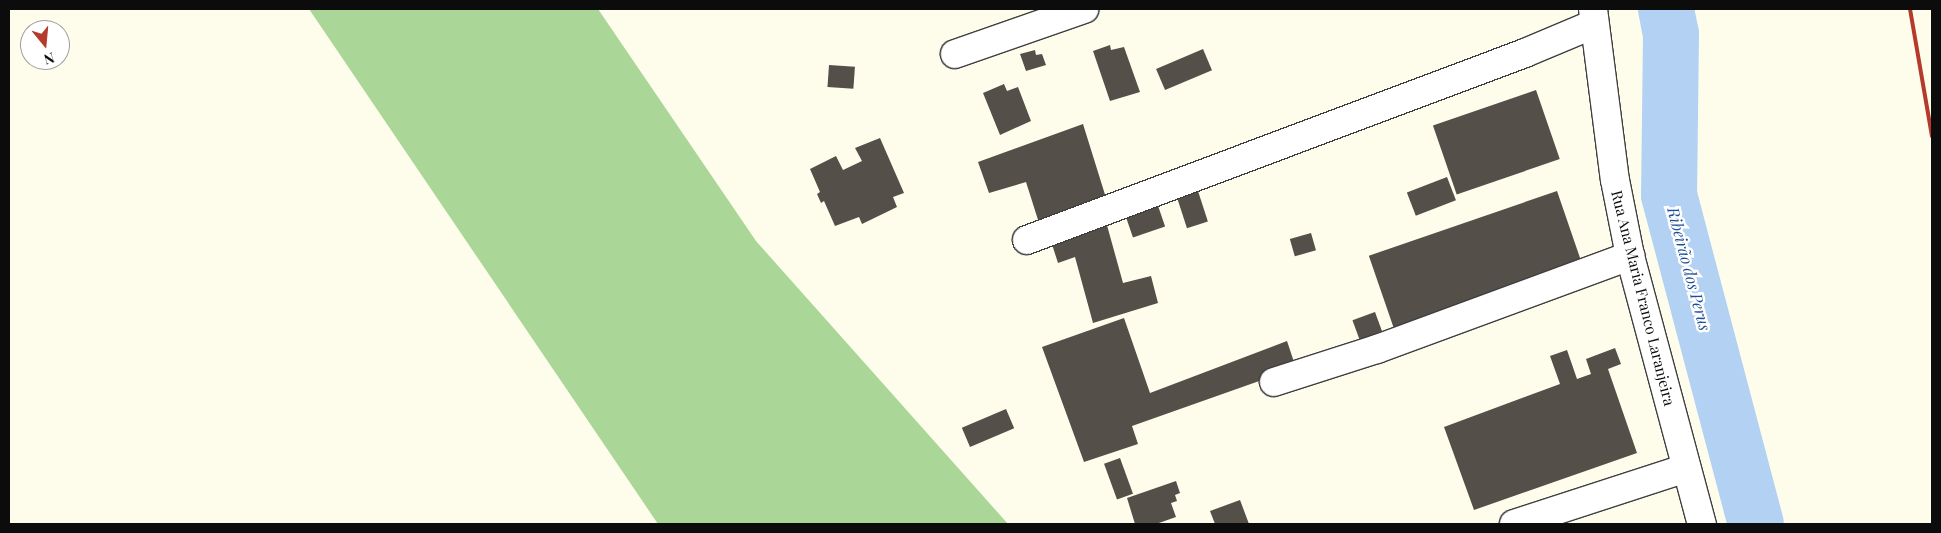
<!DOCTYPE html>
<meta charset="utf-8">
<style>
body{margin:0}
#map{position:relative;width:1941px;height:533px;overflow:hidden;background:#fefdec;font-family:"Playfair Display",serif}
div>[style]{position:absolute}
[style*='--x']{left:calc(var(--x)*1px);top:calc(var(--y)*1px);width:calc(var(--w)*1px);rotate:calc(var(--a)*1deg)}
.forest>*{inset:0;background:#aad697}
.river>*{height:56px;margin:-28px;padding:0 28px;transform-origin:28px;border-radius:28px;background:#b3d1f3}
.building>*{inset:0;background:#544f49;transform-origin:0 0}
.roads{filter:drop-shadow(1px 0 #3f3f3f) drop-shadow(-1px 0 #3f3f3f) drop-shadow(0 1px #3f3f3f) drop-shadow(0 -1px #3f3f3f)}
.minor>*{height:28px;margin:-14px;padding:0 14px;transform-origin:14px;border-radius:14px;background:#fff}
.rail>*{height:4px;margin:-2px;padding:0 2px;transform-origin:2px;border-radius:2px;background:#b53a2b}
span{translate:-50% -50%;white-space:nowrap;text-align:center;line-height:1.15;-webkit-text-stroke:5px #fff;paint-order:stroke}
.street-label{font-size:15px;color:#0c0c0c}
.water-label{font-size:16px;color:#1b4e97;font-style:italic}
.frame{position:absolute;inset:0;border:10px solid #0c0c0c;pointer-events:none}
.north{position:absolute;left:20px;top:20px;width:50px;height:50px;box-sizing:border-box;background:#fff;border:1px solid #9e9e9e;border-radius:50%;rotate:163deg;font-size:14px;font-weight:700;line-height:20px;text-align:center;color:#0c0c0c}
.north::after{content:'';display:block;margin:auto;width:18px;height:22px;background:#b53a2b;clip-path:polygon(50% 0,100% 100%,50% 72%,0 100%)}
</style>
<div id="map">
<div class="forest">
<i style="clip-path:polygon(309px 9px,598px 9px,756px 241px,1008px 524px,658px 524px)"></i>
</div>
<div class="river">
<i style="--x:1666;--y:9;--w:25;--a:79"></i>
<i style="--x:1671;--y:34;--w:161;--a:90.7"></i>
<i style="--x:1669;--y:195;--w:340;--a:75.2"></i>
</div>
<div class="building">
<i style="clip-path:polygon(1110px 45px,1111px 50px,1124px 47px,1140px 92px,1110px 101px,1093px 51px)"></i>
<i style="left:1203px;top:49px;width:23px;height:51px;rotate:67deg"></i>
<i style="clip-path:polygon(1035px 50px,1036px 55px,1042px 54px,1046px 65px,1026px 71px,1020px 54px)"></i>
<i style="left:829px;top:65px;width:26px;height:22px;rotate:4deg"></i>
<i style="clip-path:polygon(1004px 84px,1007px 91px,1018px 87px,1031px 121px,1000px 135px,983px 93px)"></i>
<i style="left:1536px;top:90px;width:73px;height:109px;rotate:71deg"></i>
<i style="clip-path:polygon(1083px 124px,1107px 201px,1039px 223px,1026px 182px,989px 193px,978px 162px)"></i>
<i style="clip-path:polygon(880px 138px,904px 193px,893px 197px,897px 207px,862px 224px,859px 217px,835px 226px,824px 201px,821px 203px,817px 194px,820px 192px,810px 169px,836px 156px,843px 170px,862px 161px,855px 148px)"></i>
<i style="left:1447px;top:177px;width:25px;height:43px;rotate:69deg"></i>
<i style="left:1198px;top:191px;width:32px;height:22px;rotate:72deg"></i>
<i style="left:1557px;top:191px;width:79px;height:199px;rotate:71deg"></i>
<i style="left:1156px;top:200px;width:28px;height:34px;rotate:71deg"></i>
<i style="clip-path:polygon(1105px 218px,1123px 283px,1151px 276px,1158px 303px,1093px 323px,1075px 257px,1058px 263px,1050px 238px)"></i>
<i style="left:1311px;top:233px;width:18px;height:22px;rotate:74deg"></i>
<i style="left:1375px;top:312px;width:27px;height:24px;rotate:70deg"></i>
<i style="clip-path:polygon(1124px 318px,1150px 393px,1287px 341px,1296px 368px,1132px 426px,1138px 444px,1084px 462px,1042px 347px)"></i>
<i style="clip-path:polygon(1615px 348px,1621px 364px,1608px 369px,1637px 453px,1474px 510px,1444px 427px,1560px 384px,1550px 356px,1567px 350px,1577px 379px,1591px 374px,1586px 359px)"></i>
<i style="left:1006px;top:409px;width:21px;height:48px;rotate:67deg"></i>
<i style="left:1120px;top:458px;width:38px;height:17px;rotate:70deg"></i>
<i style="clip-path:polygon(1176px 481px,1180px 493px,1175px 495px,1177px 501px,1171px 503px,1176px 517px,1156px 524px,1135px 524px,1127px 498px)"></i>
<i style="clip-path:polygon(1240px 500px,1249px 524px,1215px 524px,1210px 511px)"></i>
</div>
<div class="roads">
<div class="minor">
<i style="--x:1593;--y:9;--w:172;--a:82.7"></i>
<i style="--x:1615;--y:180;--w:77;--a:78.8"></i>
<i style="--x:1630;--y:256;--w:278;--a:75"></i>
<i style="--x:955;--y:54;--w:137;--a:-19.2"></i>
<i style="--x:1027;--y:240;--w:532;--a:-20.58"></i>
<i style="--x:1525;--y:53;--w:75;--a:-22.8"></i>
<i style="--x:1274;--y:382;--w:108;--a:-17.8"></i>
<i style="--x:1377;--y:349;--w:270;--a:-20.2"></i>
<i style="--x:1514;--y:524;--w:181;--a:-18"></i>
</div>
</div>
<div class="rail">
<i style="--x:1910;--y:9;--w:129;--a:80.2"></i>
</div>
<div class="street-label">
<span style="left:1643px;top:298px;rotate:76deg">Rua Ana Maria Franco Laranjeira</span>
</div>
<div class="water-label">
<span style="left:1689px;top:269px;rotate:75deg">Ribeirão dos Perus</span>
</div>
<div class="frame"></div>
<div class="north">N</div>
</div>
